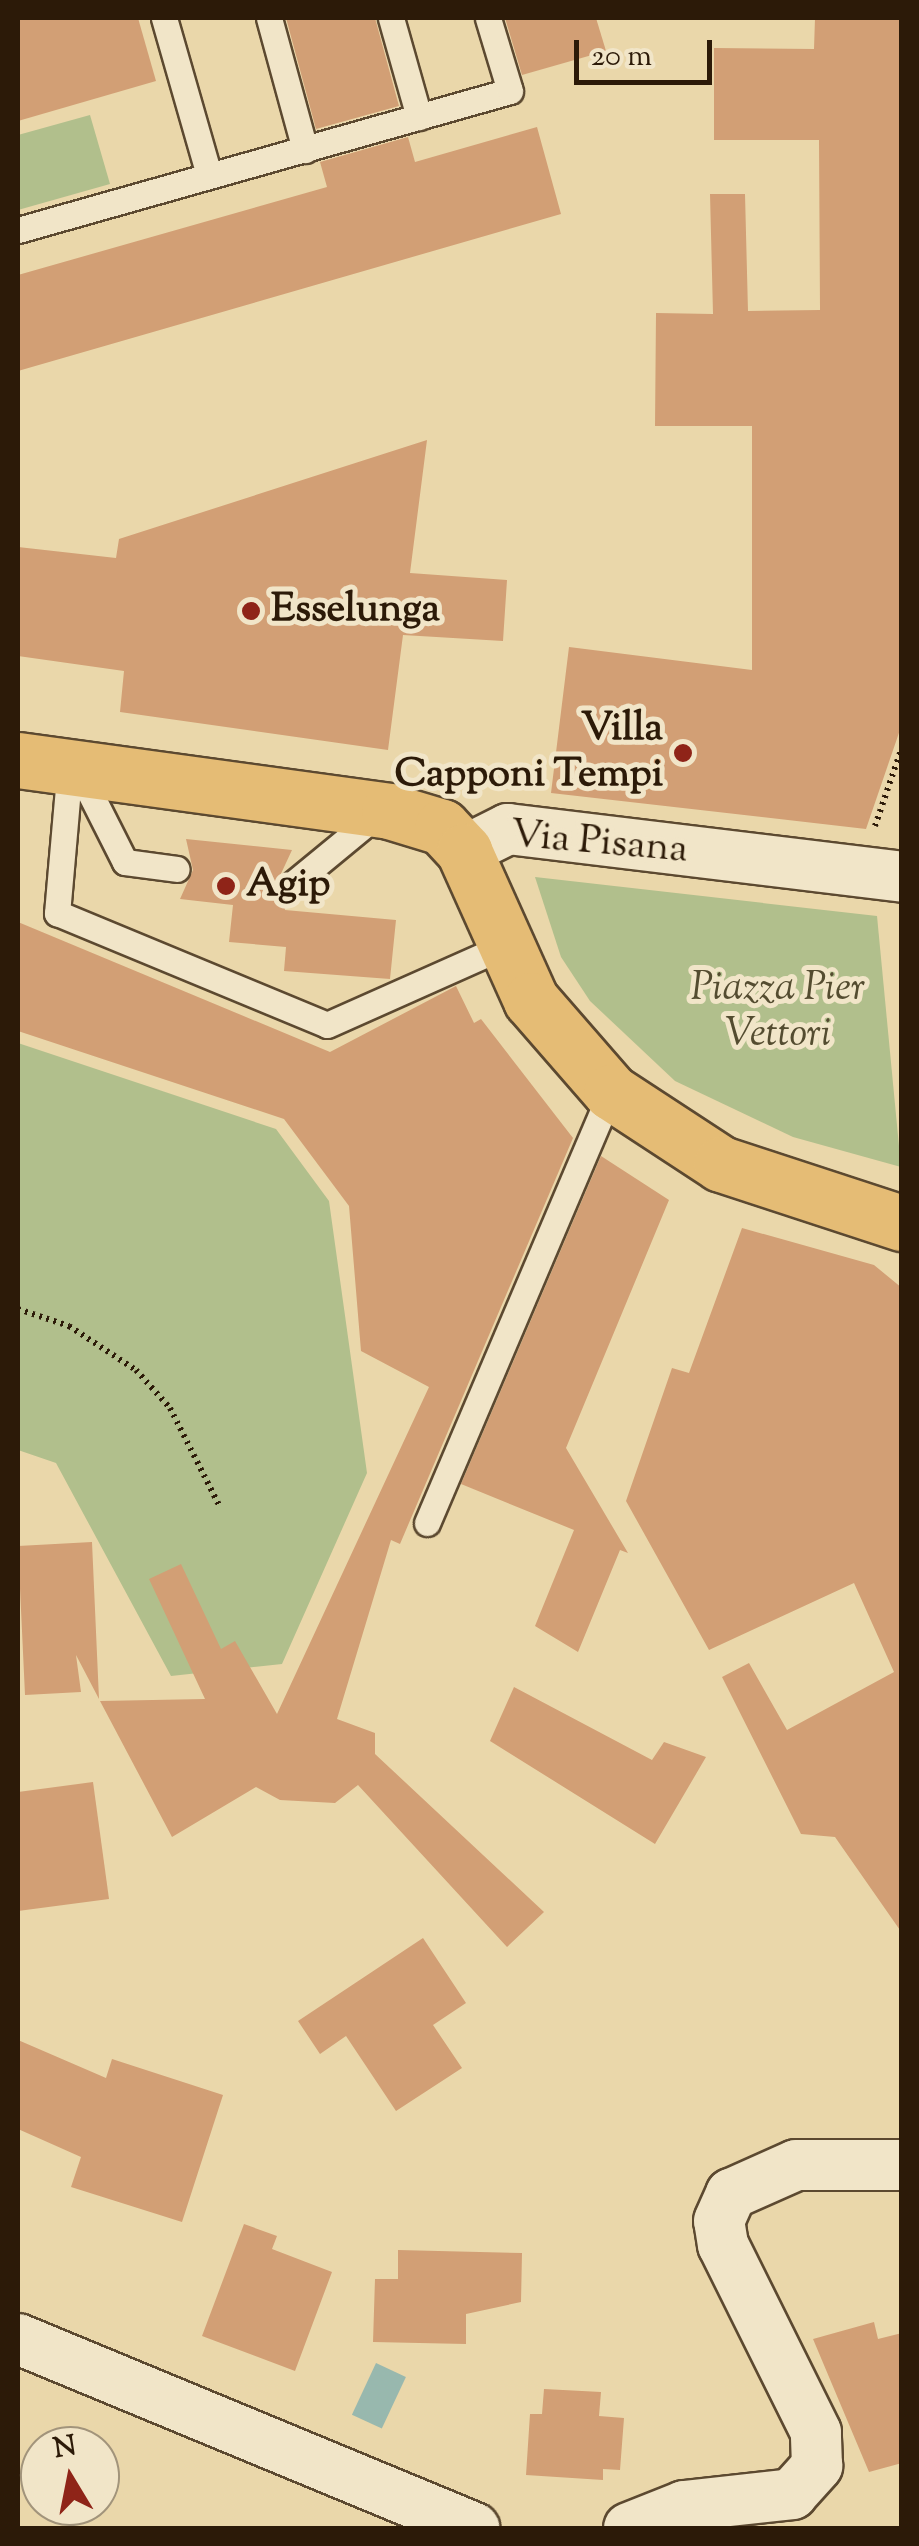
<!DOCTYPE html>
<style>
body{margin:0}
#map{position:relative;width:919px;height:2546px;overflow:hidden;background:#ead7aa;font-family:"Sorts Mill Goudy",serif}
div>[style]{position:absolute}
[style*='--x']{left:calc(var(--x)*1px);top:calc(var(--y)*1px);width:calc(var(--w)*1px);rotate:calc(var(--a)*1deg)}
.green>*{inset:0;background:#b1bf8c}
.water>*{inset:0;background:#98b8ae;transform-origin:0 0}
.building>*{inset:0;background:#d29f75}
.path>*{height:6px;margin-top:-3px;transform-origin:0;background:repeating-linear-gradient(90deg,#2c1a08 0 2.5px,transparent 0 7.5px)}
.roads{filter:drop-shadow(2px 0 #5c4930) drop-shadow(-2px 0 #5c4930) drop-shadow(0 2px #5c4930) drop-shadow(0 -2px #5c4930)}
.service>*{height:25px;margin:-12.5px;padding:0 12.5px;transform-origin:12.5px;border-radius:12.5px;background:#f1e5c8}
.minor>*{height:50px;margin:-25px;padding:0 25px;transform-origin:25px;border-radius:25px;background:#f1e5c8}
.primary>*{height:55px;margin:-27.5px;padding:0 27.5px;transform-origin:27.5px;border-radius:27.5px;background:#e5bc75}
.dots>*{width:28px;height:28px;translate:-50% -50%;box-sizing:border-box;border:5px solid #f1e5c8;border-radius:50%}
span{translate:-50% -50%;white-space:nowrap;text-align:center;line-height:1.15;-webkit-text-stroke:10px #f1e5c8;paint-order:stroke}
.poi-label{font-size:40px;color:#2c1a08;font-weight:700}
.left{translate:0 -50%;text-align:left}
.right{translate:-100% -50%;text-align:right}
.street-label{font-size:40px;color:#2c1a08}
.park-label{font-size:40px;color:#544c30;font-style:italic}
.frame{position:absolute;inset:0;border:20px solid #2c1a08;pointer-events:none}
.north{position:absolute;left:20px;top:2426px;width:100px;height:100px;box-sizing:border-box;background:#f1e5c8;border:2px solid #a2947b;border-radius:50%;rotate:350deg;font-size:28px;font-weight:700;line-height:40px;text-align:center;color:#2c1a08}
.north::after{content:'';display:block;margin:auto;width:35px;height:45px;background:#8f2418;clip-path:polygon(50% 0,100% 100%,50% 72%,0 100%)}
.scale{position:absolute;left:574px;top:40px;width:138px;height:45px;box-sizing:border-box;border:5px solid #2c1a08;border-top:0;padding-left:12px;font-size:30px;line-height:35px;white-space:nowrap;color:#2c1a08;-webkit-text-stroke:8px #f1e5c8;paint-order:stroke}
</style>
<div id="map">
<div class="green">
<i style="clip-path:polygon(90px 115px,110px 184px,18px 210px,18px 135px)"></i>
<i style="clip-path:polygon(535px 877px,877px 916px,901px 1167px,793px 1137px,675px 1081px,590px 1001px,561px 957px)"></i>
<i style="clip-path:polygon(18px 1043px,276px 1129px,329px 1201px,367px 1473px,282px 1664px,171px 1676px,56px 1463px,18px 1450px)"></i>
</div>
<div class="water">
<i style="left:376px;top:2363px;width:33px;height:57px;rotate:25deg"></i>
</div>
<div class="building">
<i style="clip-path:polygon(18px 18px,138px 18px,156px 81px,18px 121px)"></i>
<i style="clip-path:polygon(286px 18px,375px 18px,399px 106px,316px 129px)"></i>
<i style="clip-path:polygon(505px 18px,596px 18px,606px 51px,522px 75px)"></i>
<i style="clip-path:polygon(815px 18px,902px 18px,902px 724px,866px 829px,551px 793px,569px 647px,752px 670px,752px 426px,655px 426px,656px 313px,713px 314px,710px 194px,745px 194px,748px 311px,820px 310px,819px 140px,714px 140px,714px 48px,814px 49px)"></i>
<i style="clip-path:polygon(537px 127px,561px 214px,18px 371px,18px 275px,327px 187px,320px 162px,408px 137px,415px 162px)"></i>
<i style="clip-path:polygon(427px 440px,410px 573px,507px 580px,503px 641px,403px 635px,388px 750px,120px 712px,124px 671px,18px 656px,18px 547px,116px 558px,119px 539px)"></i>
<i style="clip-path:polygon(186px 839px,292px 850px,279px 878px,285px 910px,396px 920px,390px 979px,284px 971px,286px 947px,229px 942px,233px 905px,180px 899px,193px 870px)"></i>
<i style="clip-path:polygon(18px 922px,330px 1052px,456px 986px,474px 1023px,481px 1019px,573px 1138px,400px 1544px,391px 1540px,337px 1719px,375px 1733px,375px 1754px,544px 1912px,507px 1947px,358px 1785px,335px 1803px,280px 1800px,256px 1787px,172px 1837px,100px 1701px,205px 1699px,149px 1579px,181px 1564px,221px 1649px,235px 1641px,277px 1714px,429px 1387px,361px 1351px,349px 1206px,284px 1119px,18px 1031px)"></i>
<i style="clip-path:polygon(601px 1156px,669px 1200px,566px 1448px,628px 1553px,620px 1550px,578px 1652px,535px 1626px,574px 1530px,461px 1484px)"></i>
<i style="clip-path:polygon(742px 1228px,874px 1265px,902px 1288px,902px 1933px,835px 1837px,801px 1834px,722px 1677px,749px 1663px,787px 1730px,894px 1672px,854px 1583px,709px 1650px,626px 1501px,672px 1368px,689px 1373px)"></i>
<i style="clip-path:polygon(92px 1542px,99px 1699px,76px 1655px,81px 1692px,25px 1695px,18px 1546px)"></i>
<i style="clip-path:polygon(514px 1687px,652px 1760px,664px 1742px,706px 1757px,655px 1844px,490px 1741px)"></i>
<i style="clip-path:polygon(93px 1782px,109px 1899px,18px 1911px,18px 1792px)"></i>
<i style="clip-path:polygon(423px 1938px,466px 2003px,433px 2025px,462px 2068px,396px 2111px,346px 2036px,320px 2054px,298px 2021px)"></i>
<i style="clip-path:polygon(18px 2040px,106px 2078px,112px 2059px,223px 2095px,182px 2222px,71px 2187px,81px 2157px,18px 2129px)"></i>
<i style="clip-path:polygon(244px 2224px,277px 2236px,272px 2249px,332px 2272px,295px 2371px,202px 2336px)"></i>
<i style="clip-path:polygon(398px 2250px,522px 2253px,521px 2302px,466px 2314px,466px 2344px,373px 2342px,375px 2279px,398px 2279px)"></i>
<i style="clip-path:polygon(874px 2322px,878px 2339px,902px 2333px,902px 2463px,869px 2472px,813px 2339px)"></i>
<i style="clip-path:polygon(544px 2389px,601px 2392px,599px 2416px,624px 2418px,620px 2470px,603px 2469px,603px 2480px,526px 2475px,530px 2414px,542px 2414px)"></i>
</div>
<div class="path">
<i style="--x:875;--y:826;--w:83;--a:-71.1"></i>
<i style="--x:18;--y:1309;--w:54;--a:18.4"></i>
<i style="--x:69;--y:1326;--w:80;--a:33.3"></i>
<i style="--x:136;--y:1370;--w:51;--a:48.2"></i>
<i style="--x:170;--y:1408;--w:111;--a:63.2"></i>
</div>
<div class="roads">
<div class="service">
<i style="--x:164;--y:18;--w:163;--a:74"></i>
<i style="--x:269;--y:18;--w:137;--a:74.7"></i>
<i style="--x:391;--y:18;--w:103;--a:74.2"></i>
<i style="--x:18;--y:230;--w:511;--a:-15.78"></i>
<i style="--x:510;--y:91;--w:76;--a:-106.8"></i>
<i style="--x:70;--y:765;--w:149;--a:95"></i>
<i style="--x:57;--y:913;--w:292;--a:22.5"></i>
<i style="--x:327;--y:1025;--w:189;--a:-24"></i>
<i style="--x:79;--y:771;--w:102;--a:63.2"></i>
<i style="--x:125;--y:862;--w:52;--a:7.7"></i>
<i style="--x:294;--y:883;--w:110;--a:-39.5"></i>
<i style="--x:427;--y:1523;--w:469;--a:-66.9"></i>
</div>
<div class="minor">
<i style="--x:464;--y:851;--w:49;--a:-26.6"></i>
<i style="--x:508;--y:829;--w:397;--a:6.9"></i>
<i style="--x:18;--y:2339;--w:494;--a:22.5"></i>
<i style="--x:629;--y:2528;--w:59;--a:-21.8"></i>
<i style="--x:684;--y:2506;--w:109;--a:-6.3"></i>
<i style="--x:792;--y:2494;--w:38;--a:-48"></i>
<i style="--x:817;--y:2466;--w:34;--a:-92"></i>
<i style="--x:816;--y:2432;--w:209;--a:-116.4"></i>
<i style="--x:723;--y:2245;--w:24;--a:-99"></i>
<i style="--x:719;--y:2221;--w:30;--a:-66"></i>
<i style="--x:731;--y:2194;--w:71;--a:-24"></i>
<i style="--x:796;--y:2165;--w:106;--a:0"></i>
</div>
<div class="primary">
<i style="--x:18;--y:760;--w:374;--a:7.8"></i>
<i style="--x:389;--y:811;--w:55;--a:16.8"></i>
<i style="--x:442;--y:827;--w:33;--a:47"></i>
<i style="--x:464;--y:851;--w:163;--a:65.8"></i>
<i style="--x:531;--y:1000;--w:122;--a:49"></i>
<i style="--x:611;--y:1092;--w:131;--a:33.2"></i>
<i style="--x:721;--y:1164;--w:190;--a:18.1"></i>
</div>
</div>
<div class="dots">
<i style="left:251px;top:611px;background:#8f2418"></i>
<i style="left:683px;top:753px;background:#8f2418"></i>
<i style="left:226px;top:886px;background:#8f2418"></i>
</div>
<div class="poi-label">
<span class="left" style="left:271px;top:611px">Esselunga</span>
<span class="right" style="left:663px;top:753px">Villa<br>Capponi Tempi</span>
<span class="left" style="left:246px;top:886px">Agip</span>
</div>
<div class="street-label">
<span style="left:599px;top:844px;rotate:5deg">Via Pisana</span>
</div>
<div class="park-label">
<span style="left:778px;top:1013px">Piazza Pier<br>Vettori</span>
</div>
<div class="frame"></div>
<div class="north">N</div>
<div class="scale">20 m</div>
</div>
